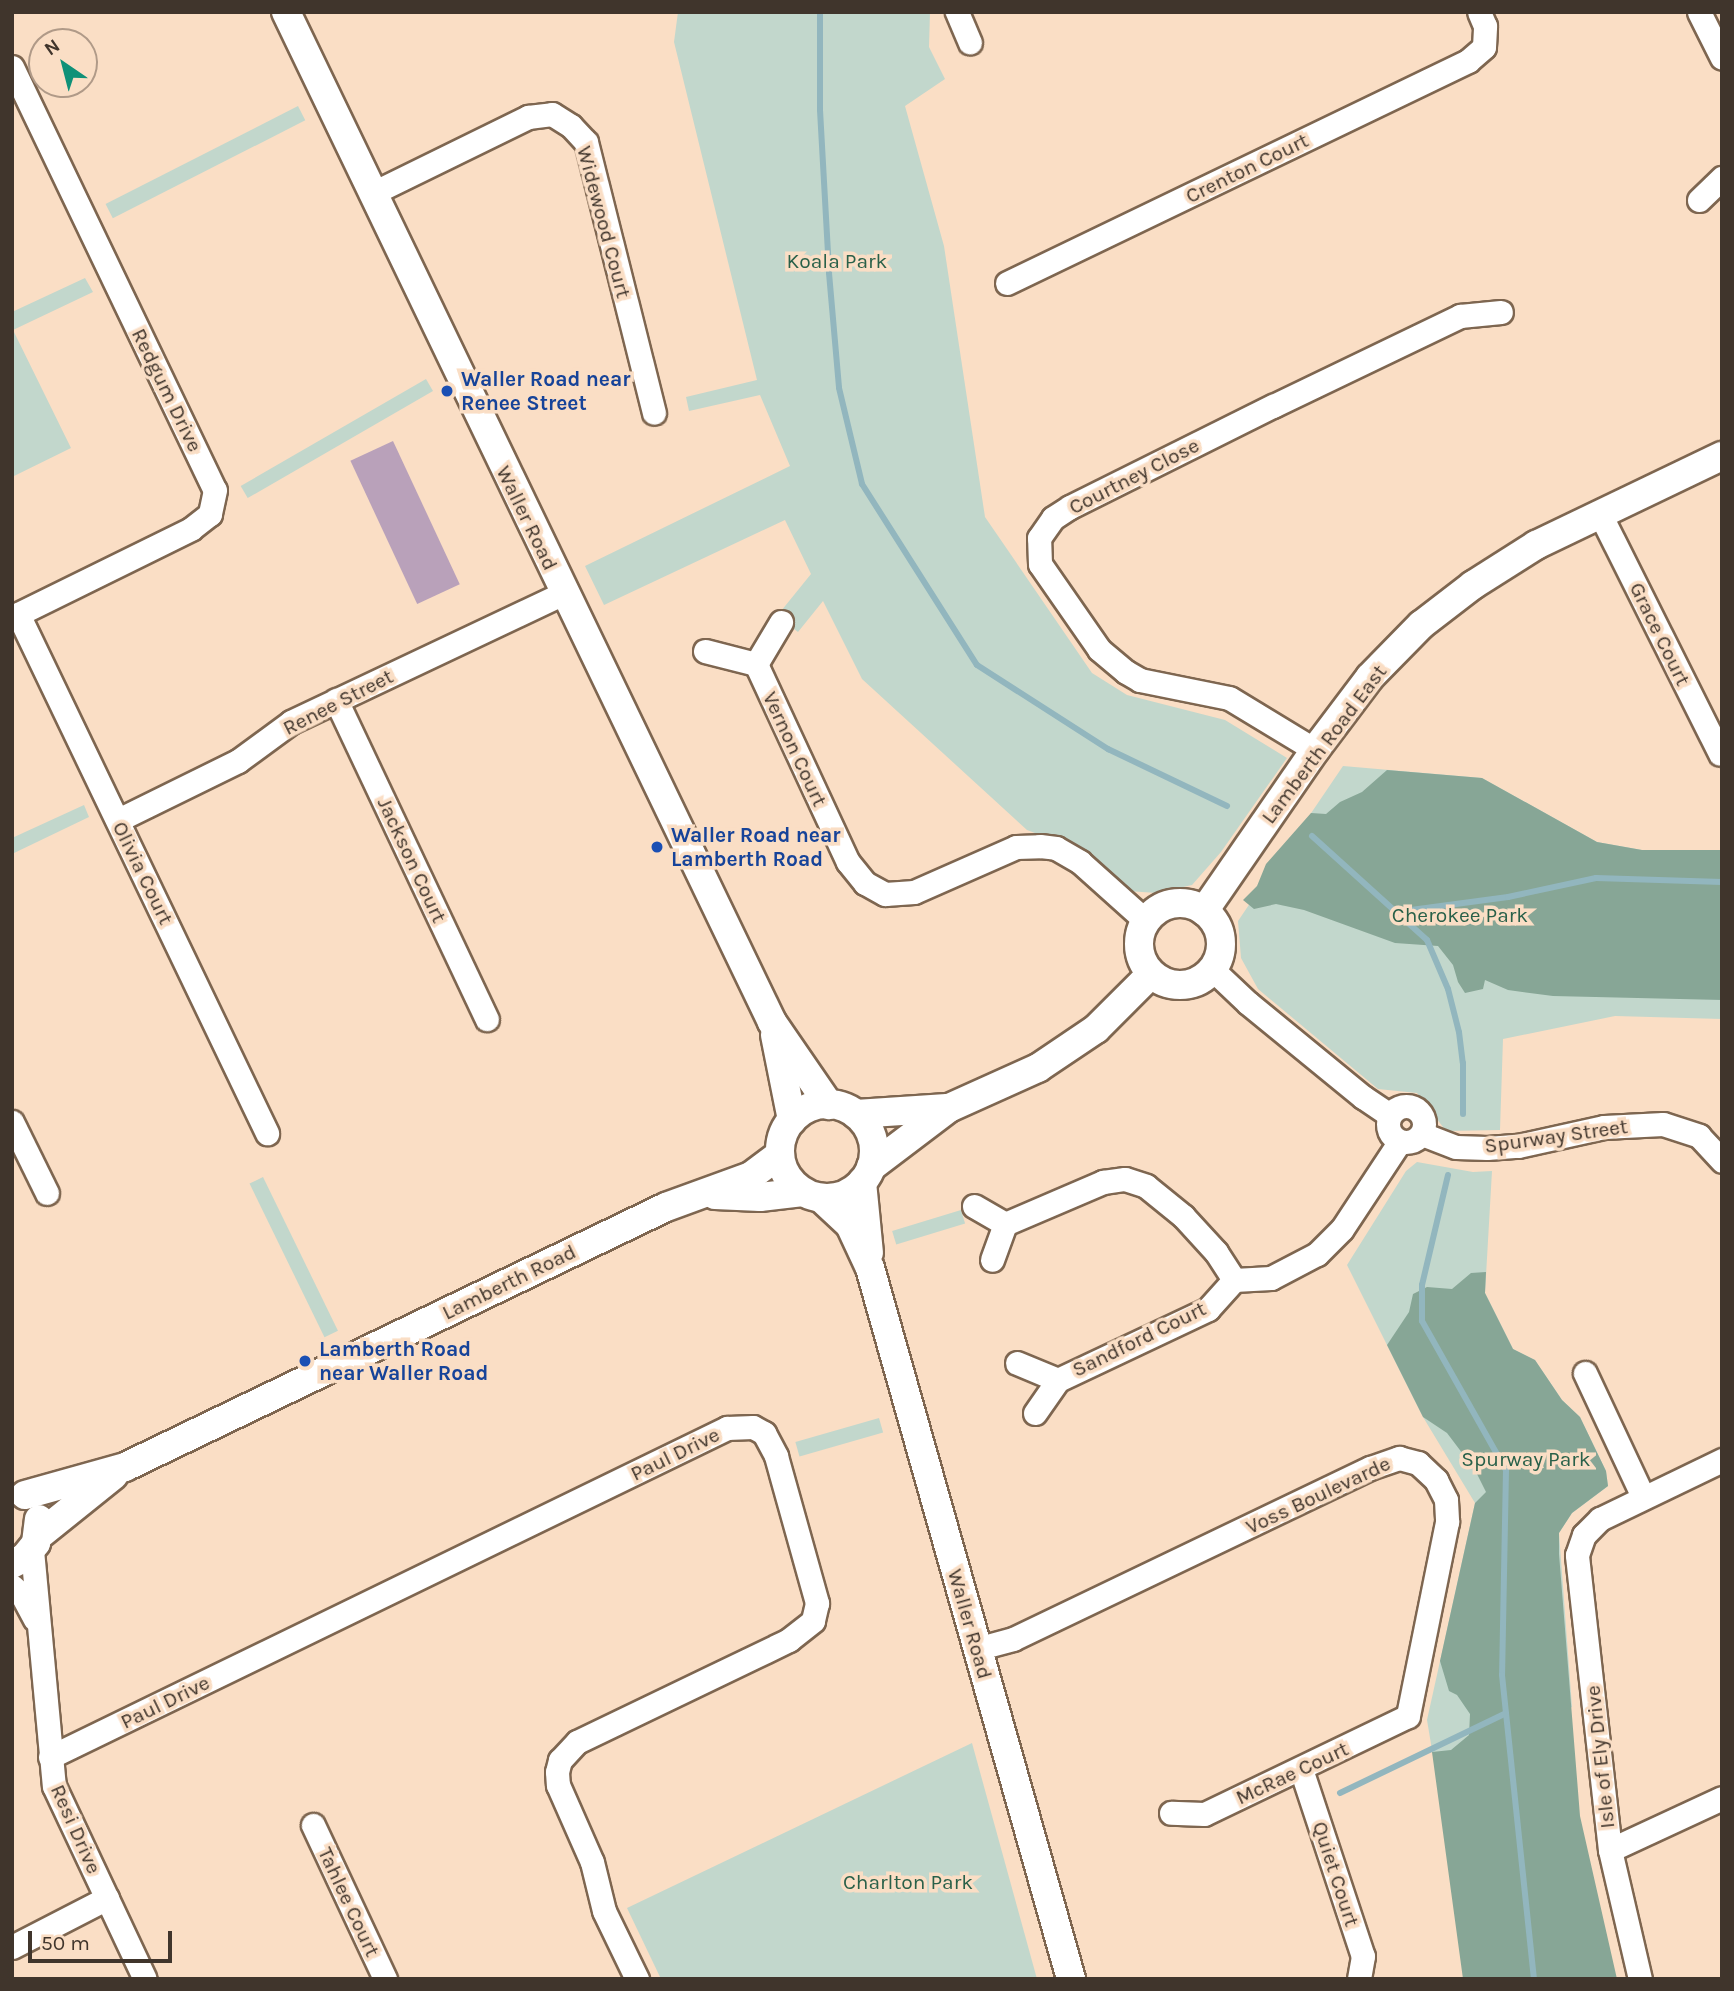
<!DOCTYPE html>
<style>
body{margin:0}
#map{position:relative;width:1734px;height:1991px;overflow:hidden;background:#fadec5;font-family:Karla,sans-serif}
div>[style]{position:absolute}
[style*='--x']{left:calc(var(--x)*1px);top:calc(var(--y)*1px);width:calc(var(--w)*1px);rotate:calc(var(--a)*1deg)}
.green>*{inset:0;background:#c2d7cc;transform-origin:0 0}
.forest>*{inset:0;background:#87a696}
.stream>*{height:6px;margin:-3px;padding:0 3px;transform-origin:3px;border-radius:3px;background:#92b6be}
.building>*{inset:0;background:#b9a1ba;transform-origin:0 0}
.roads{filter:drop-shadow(2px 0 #7e6650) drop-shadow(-2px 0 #7e6650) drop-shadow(0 2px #7e6650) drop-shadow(0 -2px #7e6650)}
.minor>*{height:23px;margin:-11.5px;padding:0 11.5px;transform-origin:11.5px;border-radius:11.5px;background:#fff}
.minor>.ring{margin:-11.5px;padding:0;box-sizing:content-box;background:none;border:23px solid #fff;border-radius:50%}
.tertiary>*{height:28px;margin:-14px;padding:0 14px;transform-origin:14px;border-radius:14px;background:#fff}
.tertiary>.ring{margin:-14px;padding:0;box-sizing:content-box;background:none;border:28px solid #fff;border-radius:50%}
.dots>*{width:19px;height:19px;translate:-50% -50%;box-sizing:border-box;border:4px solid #fadec5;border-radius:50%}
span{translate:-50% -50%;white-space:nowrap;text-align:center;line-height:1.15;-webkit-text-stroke:7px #fadec5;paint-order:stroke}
.street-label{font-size:21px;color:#40352c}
.park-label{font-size:21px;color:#296049}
.transit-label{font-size:21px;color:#164399;font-weight:700}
.left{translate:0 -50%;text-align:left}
.frame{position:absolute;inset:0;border:14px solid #40352c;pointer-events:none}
.north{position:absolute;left:28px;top:28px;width:70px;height:70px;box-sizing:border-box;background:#fadec5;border:2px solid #b09a88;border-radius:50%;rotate:325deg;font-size:19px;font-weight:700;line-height:28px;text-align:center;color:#40352c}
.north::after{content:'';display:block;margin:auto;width:24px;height:32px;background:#0f9178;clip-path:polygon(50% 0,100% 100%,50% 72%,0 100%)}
.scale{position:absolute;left:28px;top:1931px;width:144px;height:32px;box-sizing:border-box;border:4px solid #40352c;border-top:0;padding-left:9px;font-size:21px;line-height:24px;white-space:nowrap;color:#40352c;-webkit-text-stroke:5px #fadec5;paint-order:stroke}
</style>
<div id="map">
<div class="green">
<i style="clip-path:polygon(678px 12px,930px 12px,929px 47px,945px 79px,905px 106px,944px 246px,985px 517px,1092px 673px,1127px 695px,1225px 720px,1287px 758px,1221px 852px,1192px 885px,1157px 893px,1127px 891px,1083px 851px,1027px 830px,862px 679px,823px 601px,798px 632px,777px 616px,811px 574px,785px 520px,604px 605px,585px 566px,790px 466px,760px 395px,689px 411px,686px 397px,757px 380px,674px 42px)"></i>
<i style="left:298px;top:106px;width:16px;height:216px;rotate:63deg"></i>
<i style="clip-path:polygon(85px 278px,93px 292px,13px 330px,71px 448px,12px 477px,12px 312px)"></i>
<i style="left:426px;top:379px;width:14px;height:214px;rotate:60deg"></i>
<i style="clip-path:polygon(1343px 766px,1482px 778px,1597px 842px,1642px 850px,1722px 850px,1722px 1019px,1615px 1016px,1503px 1039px,1500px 1130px,1446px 1131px,1417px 1093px,1378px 1089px,1258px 989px,1241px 958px,1238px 921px)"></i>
<i style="clip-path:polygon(84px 805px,89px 817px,12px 854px,12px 838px)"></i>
<i style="clip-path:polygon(1417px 1162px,1473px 1172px,1492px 1171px,1485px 1293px,1513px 1349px,1535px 1360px,1562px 1400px,1580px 1417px,1606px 1471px,1608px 1486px,1572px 1513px,1559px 1533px,1572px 1707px,1436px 1774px,1427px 1720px,1475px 1503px,1423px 1417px,1347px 1265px,1406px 1171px)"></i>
<i style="left:263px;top:1177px;width:171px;height:15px;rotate:64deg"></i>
<i style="left:961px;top:1210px;width:14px;height:72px;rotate:73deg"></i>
<i style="left:879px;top:1418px;width:15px;height:87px;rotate:74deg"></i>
<i style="clip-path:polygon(972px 1743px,1037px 1979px,661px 1979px,627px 1908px)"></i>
</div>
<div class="forest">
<i style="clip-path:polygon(1387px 770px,1482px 778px,1597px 842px,1642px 850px,1722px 850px,1722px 1000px,1553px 996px,1508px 990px,1485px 980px,1483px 989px,1465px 993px,1458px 982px,1453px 965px,1438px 946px,1395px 943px,1304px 910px,1276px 904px,1254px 909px,1243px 900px,1257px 886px,1266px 864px,1311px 813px,1326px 814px,1340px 802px,1362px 792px)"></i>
<i style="clip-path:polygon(1486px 1272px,1485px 1293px,1513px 1349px,1535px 1360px,1562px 1400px,1580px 1417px,1606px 1471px,1608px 1486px,1572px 1513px,1559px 1533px,1559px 1554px,1580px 1816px,1617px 1979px,1463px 1979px,1432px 1752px,1451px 1750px,1469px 1735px,1470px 1714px,1457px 1695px,1449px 1691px,1440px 1661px,1475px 1503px,1486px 1492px,1475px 1470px,1447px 1433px,1423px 1417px,1387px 1345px,1409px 1312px,1413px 1294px,1427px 1287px,1452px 1289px,1471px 1273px)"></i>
</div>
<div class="stream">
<i style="--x:820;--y:12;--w:98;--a:90"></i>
<i style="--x:820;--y:110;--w:163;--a:86.8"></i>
<i style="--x:829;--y:273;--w:115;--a:85"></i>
<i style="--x:839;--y:388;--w:99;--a:76.5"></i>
<i style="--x:862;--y:484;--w:214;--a:57.6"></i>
<i style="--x:977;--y:665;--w:156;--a:32.7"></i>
<i style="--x:1108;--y:749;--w:132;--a:25.6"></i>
<i style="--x:1312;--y:836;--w:155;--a:42.1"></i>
<i style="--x:1427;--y:940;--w:53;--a:66.8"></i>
<i style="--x:1448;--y:989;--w:44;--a:75.7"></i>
<i style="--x:1459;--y:1032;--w:31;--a:83"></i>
<i style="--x:1463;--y:1063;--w:51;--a:90"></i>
<i style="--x:1396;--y:912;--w:113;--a:-7.6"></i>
<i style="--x:1508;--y:897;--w:90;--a:-12.2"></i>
<i style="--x:1596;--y:878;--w:126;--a:1.8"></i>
<i style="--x:1448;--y:1175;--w:113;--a:103.3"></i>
<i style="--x:1422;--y:1285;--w:36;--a:90"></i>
<i style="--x:1422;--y:1321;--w:171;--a:60.6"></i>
<i style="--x:1506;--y:1470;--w:205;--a:91.1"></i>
<i style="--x:1502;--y:1675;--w:306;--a:84"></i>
<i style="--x:1340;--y:1793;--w:184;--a:-25.7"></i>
</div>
<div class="building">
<i style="left:393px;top:441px;width:158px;height:47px;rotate:65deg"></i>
</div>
<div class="roads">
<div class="minor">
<i style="--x:957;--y:12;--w:33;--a:67"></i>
<i style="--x:1699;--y:12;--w:51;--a:63.4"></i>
<i style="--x:12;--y:67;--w:469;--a:64.4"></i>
<i style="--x:215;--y:490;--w:25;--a:102"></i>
<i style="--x:210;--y:514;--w:24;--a:142"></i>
<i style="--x:191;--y:529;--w:199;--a:153.8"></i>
<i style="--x:373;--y:193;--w:173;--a:-26.1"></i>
<i style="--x:528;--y:117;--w:24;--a:-7"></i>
<i style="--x:552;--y:114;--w:22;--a:32"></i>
<i style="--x:571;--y:126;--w:22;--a:47"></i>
<i style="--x:586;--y:142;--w:279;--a:75.9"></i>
<i style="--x:1699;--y:200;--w:32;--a:-44"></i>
<i style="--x:1007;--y:283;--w:512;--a:-25.71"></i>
<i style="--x:1468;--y:61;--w:21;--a:-41"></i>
<i style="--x:1484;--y:47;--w:21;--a:-87"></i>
<i style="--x:1485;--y:26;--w:15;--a:-113"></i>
<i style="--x:1600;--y:514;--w:268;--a:63.4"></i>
<i style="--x:18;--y:614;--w:576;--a:64.37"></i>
<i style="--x:705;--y:651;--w:53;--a:14.3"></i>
<i style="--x:756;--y:664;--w:49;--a:-59.2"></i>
<i style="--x:756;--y:664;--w:218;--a:65.1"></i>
<i style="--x:848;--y:862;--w:27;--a:51"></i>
<i style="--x:865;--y:883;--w:23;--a:29"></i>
<i style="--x:885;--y:894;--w:29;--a:-4"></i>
<i style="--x:914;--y:892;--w:111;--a:-23.8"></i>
<i style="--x:1016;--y:847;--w:24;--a:-2"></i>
<i style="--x:1040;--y:846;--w:16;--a:7"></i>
<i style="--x:1056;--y:848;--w:28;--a:30"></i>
<i style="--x:1080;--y:862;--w:89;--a:41.8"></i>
<i style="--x:336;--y:700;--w:353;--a:64.7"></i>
<i style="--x:1315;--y:750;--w:100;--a:-148.8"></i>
<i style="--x:1229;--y:698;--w:91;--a:-168.6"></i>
<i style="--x:1140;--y:680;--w:16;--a:-150"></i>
<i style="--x:1126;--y:672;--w:35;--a:-140"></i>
<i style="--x:1099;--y:649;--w:103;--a:-124.8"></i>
<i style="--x:1040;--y:564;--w:26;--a:-92"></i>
<i style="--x:1039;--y:538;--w:24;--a:-55"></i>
<i style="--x:1053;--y:518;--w:20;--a:-33"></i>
<i style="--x:1070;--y:507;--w:227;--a:-26.5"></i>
<i style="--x:1273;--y:406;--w:208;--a:-25.7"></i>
<i style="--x:1460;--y:316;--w:41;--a:-5.6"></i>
<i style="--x:118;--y:820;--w:134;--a:-26.2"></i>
<i style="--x:238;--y:761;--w:66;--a:-36.3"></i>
<i style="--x:291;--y:722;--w:302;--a:-25.3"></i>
<i style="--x:1212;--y:969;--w:50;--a:43.4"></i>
<i style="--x:1248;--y:1003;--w:149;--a:39.3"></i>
<i style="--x:1363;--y:1097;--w:32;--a:34"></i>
<i class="ring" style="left:1388px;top:1106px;width:13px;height:13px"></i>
<i style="--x:12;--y:1122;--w:79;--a:63.8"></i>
<i style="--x:1422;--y:1134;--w:36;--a:21"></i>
<i style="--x:1456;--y:1147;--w:31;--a:2"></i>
<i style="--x:1487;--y:1148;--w:31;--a:-4"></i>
<i style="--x:1518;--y:1146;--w:88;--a:-12.5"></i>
<i style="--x:1604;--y:1127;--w:59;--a:-2.9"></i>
<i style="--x:1663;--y:1124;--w:38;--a:18"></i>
<i style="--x:1699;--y:1136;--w:34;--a:47"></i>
<i style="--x:974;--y:1206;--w:36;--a:30"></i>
<i style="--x:1005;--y:1224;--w:38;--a:110"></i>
<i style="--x:1005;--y:1224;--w:107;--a:-23.2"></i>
<i style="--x:1103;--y:1182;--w:22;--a:-8"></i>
<i style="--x:1125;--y:1179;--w:22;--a:18"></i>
<i style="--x:1146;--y:1186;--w:48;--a:39"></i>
<i style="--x:1183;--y:1216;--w:49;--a:47.5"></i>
<i style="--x:1216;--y:1252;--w:33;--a:57"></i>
<i style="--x:1017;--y:1363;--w:44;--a:22.5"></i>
<i style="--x:1585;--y:1373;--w:137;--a:64.9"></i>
<i style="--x:1035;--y:1413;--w:40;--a:-55.1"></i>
<i style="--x:1058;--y:1380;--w:166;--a:-25.3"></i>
<i style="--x:1208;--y:1309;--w:39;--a:-48"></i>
<i style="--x:1234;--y:1280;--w:37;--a:-3"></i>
<i style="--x:1271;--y:1278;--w:52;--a:-27.6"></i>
<i style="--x:1317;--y:1254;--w:35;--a:-45"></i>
<i style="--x:1342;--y:1229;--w:105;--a:-56.6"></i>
<i style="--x:32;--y:1550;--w:237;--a:84.7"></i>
<i style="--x:54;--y:1786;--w:213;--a:64.8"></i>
<i style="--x:12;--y:1586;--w:13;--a:42"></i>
<i style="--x:22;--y:1595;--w:27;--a:62"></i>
<i style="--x:976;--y:1649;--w:38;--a:-15"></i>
<i style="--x:1013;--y:1639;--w:396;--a:-25.6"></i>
<i style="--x:1370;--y:1468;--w:31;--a:-19"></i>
<i style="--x:1399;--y:1458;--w:20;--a:15"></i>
<i style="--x:1418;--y:1463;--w:25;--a:43"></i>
<i style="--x:1436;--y:1480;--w:22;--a:63"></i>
<i style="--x:1446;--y:1500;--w:22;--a:87"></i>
<i style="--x:1447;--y:1522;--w:198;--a:101.4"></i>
<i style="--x:1408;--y:1716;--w:226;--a:154.3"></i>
<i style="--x:1204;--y:1814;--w:33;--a:-178"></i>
<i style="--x:50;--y:1757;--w:753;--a:-25.92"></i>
<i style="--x:727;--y:1428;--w:26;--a:-2"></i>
<i style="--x:753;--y:1427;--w:13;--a:29"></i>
<i style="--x:764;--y:1433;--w:26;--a:62"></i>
<i style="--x:776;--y:1456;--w:153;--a:74.4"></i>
<i style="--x:817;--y:1603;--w:18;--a:103"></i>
<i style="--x:813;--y:1621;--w:31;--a:142"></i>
<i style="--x:789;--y:1640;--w:235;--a:154.3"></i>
<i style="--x:577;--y:1742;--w:25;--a:133"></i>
<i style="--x:560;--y:1760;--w:12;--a:104"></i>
<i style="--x:557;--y:1772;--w:13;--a:86"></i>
<i style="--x:558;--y:1785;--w:84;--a:66.2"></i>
<i style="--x:592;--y:1862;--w:50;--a:76.2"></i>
<i style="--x:604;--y:1911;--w:76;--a:64.1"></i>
<i style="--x:1301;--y:1769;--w:197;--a:71.7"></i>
<i style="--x:1363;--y:1956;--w:23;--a:100"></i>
<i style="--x:313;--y:1825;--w:170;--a:64.9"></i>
<i style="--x:1610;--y:1850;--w:123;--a:-24.9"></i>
<i style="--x:12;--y:1947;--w:107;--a:-27.3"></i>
<i style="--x:1640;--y:1979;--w:132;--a:-103.1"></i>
<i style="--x:1610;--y:1850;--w:297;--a:-96.4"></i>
<i style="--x:1577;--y:1555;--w:21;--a:-71"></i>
<i style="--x:1584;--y:1535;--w:23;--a:-45"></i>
<i style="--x:1600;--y:1519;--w:136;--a:-25.8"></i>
</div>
<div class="tertiary">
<i style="--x:286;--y:12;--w:1121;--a:64.3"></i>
<i style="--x:772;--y:1022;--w:101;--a:55.5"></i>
<i class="ring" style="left:1139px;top:903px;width:54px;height:54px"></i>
<i style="--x:1204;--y:911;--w:196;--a:-55.4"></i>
<i style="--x:1315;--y:750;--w:91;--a:-53"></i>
<i style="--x:1370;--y:677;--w:73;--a:-45.6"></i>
<i style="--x:1421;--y:625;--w:66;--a:-37.6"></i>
<i style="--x:1473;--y:585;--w:75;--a:-32.4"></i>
<i style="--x:1536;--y:545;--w:206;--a:-25.6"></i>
<i style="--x:775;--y:1035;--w:87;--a:78.7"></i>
<i class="ring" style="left:780px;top:1104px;width:66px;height:66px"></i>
<i style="--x:856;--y:1114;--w:91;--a:-3.8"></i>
<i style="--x:871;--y:1167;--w:98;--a:-37.1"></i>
<i style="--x:949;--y:1108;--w:98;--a:-24.2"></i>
<i style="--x:1038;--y:1068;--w:70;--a:-33.9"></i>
<i style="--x:1096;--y:1029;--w:78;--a:-45"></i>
<i style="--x:862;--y:1182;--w:71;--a:84.4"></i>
<i style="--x:715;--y:1195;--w:45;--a:2.5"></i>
<i style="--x:760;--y:1197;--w:43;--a:-6.6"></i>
<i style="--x:821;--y:1198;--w:40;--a:43"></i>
<i style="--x:850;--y:1225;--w:47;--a:65.1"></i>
<i style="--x:870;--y:1268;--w:739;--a:74.21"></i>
<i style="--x:25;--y:1495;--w:104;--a:-15.6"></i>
<i style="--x:125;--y:1467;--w:600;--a:-25.67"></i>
<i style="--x:666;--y:1207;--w:90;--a:-20"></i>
<i style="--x:751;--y:1176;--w:36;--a:-37"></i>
<i style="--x:38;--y:1536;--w:97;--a:-38.8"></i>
<i style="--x:12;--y:1564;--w:13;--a:-27"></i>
<i style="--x:24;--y:1558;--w:19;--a:-51"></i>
<i style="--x:36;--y:1543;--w:24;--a:-83"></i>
</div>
</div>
<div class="dots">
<i style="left:447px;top:391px;background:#1a4fb4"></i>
<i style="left:657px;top:847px;background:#1a4fb4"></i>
<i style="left:305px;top:1361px;background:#1a4fb4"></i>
</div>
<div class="street-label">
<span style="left:1247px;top:168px;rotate:-26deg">Crenton Court</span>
<span style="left:604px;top:222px;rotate:75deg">Widewood Court</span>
<span style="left:167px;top:390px;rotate:64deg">Redgum Drive</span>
<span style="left:1134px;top:476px;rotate:-27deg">Courtney Close</span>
<span style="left:527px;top:518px;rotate:64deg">Waller Road</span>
<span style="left:1660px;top:634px;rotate:64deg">Grace Court</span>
<span style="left:338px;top:702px;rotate:-27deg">Renee Street</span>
<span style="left:1324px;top:744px;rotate:-53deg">Lamberth Road East</span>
<span style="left:795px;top:749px;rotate:65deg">Vernon Court</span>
<span style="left:412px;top:860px;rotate:65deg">Jackson Court</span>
<span style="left:143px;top:873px;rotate:64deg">Olivia Court</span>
<span style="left:1556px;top:1136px;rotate:-8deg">Spurway Street</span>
<span style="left:509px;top:1282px;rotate:-26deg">Lamberth Road</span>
<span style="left:1139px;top:1339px;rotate:-26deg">Sandford Court</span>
<span style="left:675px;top:1454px;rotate:-26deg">Paul Drive</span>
<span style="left:1318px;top:1495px;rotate:-25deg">Voss Boulevarde</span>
<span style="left:970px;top:1624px;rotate:74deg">Waller Road</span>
<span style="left:165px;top:1702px;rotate:-26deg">Paul Drive</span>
<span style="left:1600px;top:1757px;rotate:-96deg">Isle of Ely Drive</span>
<span style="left:1292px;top:1773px;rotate:-25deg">McRae Court</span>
<span style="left:76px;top:1829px;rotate:66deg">Resi Drive</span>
<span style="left:1336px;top:1874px;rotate:72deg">Quiet Court</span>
<span style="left:349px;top:1902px;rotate:65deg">Tahlee Court</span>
</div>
<div class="park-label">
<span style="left:837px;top:261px">Koala Park</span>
<span style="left:1460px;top:915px">Cherokee Park</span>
<span style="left:1526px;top:1459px">Spurway Park</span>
<span style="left:908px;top:1882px">Charlton Park</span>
</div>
<div class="transit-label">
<span class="left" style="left:461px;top:391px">Waller Road near<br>Renee Street</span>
<span class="left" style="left:671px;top:847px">Waller Road near<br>Lamberth Road</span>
<span class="left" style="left:319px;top:1361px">Lamberth Road<br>near Waller Road</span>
</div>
<div class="frame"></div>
<div class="north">N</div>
<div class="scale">50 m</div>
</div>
